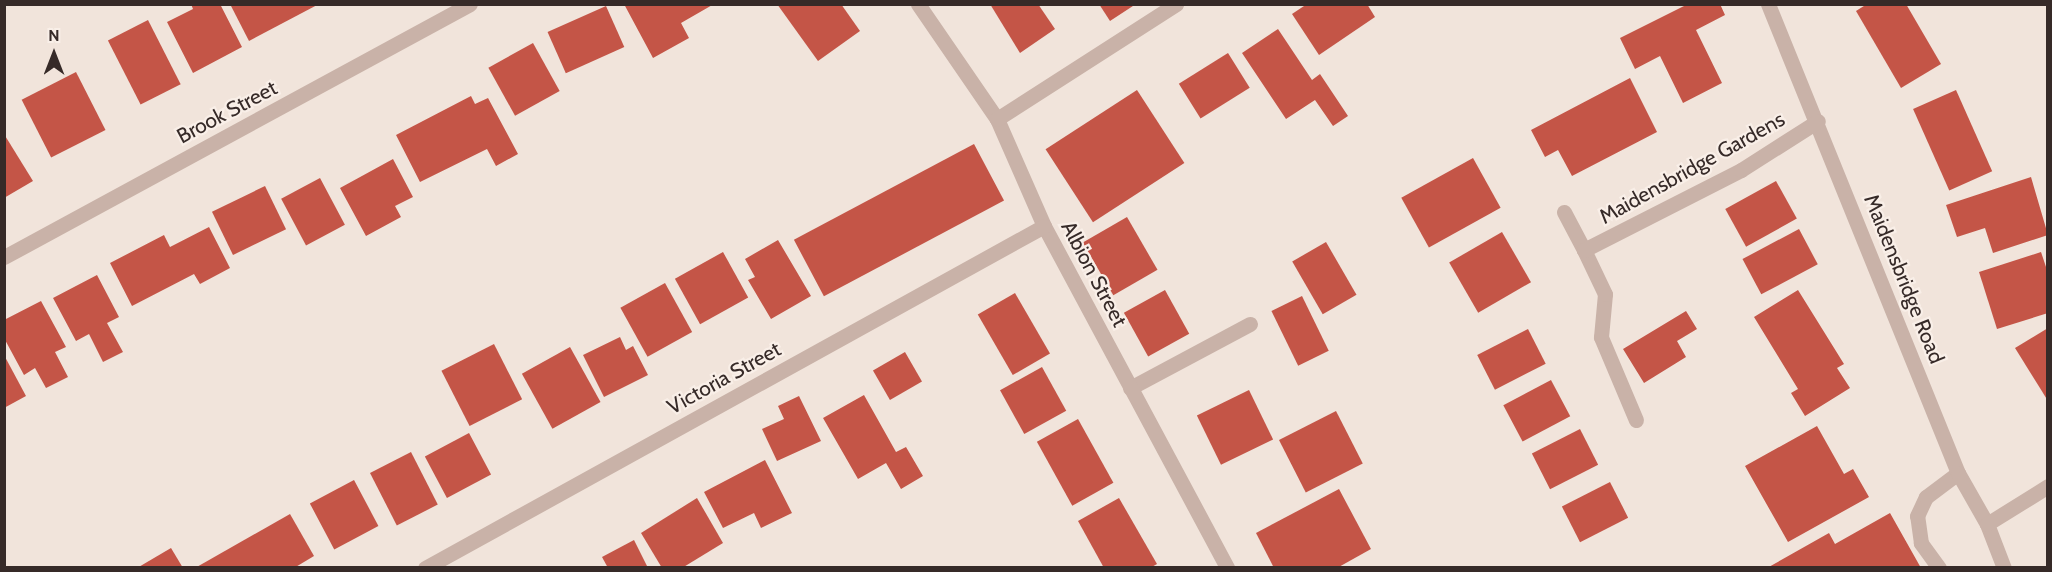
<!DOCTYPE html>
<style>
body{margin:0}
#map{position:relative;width:2052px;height:572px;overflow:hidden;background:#f1e4db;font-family:Cabin,sans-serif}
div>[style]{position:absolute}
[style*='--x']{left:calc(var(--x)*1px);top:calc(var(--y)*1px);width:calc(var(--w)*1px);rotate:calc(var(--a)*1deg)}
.building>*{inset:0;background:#c45547;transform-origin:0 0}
.lane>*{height:15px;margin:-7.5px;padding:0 7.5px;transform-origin:7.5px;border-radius:7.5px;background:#c9b2a8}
.street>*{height:15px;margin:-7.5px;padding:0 7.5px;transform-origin:7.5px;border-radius:7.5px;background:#c9b2a8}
span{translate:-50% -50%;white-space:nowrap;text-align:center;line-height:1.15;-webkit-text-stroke:4.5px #f9efe8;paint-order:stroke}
.street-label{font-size:21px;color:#362a28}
.frame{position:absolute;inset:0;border:6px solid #362a28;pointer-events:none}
.north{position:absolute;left:24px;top:24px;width:60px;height:60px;-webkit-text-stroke:4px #f9efe8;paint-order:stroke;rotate:0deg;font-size:16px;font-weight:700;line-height:24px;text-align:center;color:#362a28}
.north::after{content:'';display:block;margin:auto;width:21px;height:27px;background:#362a28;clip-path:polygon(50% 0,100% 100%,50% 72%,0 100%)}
</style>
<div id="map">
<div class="building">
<i style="clip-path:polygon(191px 4px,220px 4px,242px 47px,193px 73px,167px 22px,193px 9px)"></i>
<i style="clip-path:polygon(230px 4px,319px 4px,249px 41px)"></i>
<i style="clip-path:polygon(624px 4px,714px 4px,681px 23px,689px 38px,653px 58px)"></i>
<i style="clip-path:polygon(777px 4px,841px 4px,860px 31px,818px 61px)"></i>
<i style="clip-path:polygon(990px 4px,1038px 4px,1055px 29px,1020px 53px)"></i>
<i style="clip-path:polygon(1099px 4px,1136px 4px,1110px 21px)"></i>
<i style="clip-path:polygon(1307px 4px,1367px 4px,1375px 17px,1319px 55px,1292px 14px)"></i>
<i style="clip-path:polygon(1688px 4px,1720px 4px,1725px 15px,1696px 30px,1722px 83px,1683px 103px,1660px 56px,1635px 69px,1620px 38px)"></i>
<i style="clip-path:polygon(1867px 4px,1906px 4px,1941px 64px,1901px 88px,1856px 11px)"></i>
<i style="left:606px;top:6px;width:45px;height:64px;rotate:66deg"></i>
<i style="left:148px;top:20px;width:72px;height:45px;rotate:63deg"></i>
<i style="clip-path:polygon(1278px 29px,1312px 80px,1320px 74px,1348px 116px,1333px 126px,1315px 100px,1286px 119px,1242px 53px)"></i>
<i style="left:533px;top:43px;width:55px;height:51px;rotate:61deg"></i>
<i style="left:1228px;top:53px;width:41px;height:58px;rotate:58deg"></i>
<i style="left:76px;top:72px;width:65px;height:61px;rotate:63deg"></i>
<i style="clip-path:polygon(1630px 78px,1657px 132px,1572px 176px,1558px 150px,1545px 157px,1531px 130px)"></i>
<i style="left:1137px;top:90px;width:87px;height:109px;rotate:57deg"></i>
<i style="left:1956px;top:90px;width:89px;height:47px;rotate:66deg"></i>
<i style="clip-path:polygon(471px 96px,475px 104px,488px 98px,518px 154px,496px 166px,487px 149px,420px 182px,396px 135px)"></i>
<i style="clip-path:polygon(4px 134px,33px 181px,4px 198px)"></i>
<i style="left:974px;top:144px;width:64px;height:204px;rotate:62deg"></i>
<i style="left:1473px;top:158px;width:57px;height:82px;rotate:61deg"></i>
<i style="clip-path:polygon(393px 159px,413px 197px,395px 206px,401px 217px,366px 236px,340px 188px)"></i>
<i style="clip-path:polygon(2031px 177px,2048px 235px,1993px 253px,1985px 228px,1957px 237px,1946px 205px)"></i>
<i style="left:320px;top:178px;width:53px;height:44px;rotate:62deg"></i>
<i style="left:1776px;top:181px;width:43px;height:58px;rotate:61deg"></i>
<i style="left:265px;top:186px;width:48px;height:59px;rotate:64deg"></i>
<i style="left:1127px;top:217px;width:61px;height:51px;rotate:60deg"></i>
<i style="clip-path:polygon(209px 227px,230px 268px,200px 284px,194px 274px,132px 306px,110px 263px,164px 235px,170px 247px)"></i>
<i style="left:1799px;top:229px;width:40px;height:64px;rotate:62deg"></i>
<i style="left:1502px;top:232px;width:58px;height:61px;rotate:60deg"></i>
<i style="clip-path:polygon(778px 240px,811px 296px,771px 319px,748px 280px,755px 277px,745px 259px)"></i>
<i style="left:1326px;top:242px;width:61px;height:39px;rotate:60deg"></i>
<i style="left:723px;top:252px;width:52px;height:55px;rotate:61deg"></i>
<i style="clip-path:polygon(2041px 252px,2048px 273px,2048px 313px,1997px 329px,1979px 272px)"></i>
<i style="clip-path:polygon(97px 275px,119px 317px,107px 323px,123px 352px,103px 362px,89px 334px,76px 341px,53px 298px)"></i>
<i style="left:665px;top:283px;width:56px;height:51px;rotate:61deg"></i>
<i style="left:1165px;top:290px;width:50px;height:47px;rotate:61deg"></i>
<i style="clip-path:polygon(1798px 290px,1844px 364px,1837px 368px,1850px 388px,1805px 416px,1791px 393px,1798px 389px,1754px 317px)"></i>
<i style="left:1015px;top:293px;width:70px;height:43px;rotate:60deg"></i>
<i style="left:1302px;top:296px;width:61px;height:34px;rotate:64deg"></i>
<i style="clip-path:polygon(41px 301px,66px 347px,55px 352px,68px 377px,46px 388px,35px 368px,24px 375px,4px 338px,4px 320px)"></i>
<i style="clip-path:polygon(1686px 311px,1697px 329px,1677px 341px,1686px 357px,1644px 383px,1623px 349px)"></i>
<i style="clip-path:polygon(2048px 328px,2048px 401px,2015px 348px)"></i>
<i style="left:1528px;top:329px;width:39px;height:57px;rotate:63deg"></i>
<i style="clip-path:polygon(620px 337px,626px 350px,633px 346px,648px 375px,604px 397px,583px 355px)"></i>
<i style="left:494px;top:344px;width:62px;height:59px;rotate:63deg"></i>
<i style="left:570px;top:347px;width:63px;height:55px;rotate:61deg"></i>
<i style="left:905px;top:352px;width:34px;height:37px;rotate:60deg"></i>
<i style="clip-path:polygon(4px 355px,26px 396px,4px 408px)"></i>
<i style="left:1042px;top:367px;width:50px;height:48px;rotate:61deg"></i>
<i style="left:1551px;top:380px;width:41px;height:54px;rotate:62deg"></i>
<i style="left:1249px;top:390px;width:55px;height:58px;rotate:64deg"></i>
<i style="clip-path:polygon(864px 395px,896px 452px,906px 447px,923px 476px,901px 489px,886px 463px,858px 479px,823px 418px)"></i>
<i style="clip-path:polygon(799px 396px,821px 441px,777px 461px,762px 429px,784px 419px,778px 406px)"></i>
<i style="left:1336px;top:411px;width:59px;height:64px;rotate:63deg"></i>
<i style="left:1078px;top:419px;width:73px;height:47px;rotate:61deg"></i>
<i style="clip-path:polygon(1817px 426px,1844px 474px,1853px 469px,1869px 497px,1788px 542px,1745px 466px)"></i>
<i style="left:1580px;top:429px;width:40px;height:54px;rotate:63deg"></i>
<i style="left:469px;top:433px;width:47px;height:50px;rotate:62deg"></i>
<i style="left:411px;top:452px;width:59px;height:46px;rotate:63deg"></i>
<i style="clip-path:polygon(765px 460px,792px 513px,761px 528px,754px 513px,723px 528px,704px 492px)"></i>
<i style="left:354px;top:480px;width:52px;height:50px;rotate:62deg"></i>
<i style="left:1610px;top:482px;width:40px;height:54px;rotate:63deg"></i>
<i style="clip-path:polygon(1339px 489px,1371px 549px,1337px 568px,1274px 568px,1256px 533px)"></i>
<i style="clip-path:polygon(697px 498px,723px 543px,682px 568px,662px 568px,641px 533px)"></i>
<i style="clip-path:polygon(1119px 498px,1157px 564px,1150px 568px,1104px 568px,1078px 521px)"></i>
<i style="clip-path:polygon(1890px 513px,1921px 568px,1767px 568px,1829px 533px,1835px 544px)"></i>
<i style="clip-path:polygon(290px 514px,314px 556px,294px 568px,195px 568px)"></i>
<i style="clip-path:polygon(634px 540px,648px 568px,608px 568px,602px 557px)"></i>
<i style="clip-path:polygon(171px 548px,183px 568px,137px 568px)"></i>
</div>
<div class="lane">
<i style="--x:1130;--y:388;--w:136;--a:-28.1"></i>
<i style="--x:1939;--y:568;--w:31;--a:-126"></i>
<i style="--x:1921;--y:543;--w:27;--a:-98"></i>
<i style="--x:1917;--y:516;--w:21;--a:-65"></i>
<i style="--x:1926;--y:497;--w:40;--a:-37"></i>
</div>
<div class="street">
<i style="--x:918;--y:4;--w:140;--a:55.5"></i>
<i style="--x:997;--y:119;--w:117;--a:66.3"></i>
<i style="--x:1044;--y:226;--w:388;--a:61.8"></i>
<i style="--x:1768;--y:4;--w:506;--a:67.95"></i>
<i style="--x:1958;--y:473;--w:59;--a:60.4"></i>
<i style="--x:1987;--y:524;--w:47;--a:68.9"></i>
<i style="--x:997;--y:119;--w:213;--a:-32.7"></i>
<i style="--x:1564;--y:212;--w:43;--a:62.2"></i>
<i style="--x:4;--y:257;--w:530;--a:-28.5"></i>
<i style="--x:1636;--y:420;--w:90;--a:-112.9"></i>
<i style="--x:1601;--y:337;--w:43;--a:-84.7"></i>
<i style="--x:1605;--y:294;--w:49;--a:-115.5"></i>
<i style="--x:1584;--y:250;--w:176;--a:-27"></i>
<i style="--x:1741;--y:170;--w:91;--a:-32.5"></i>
<i style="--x:1987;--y:524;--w:72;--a:-31.9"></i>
<i style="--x:425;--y:568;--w:707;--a:-28.92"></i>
</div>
<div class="street-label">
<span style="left:227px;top:112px;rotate:-28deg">Brook Street</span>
<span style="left:1692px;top:168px;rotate:-29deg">Maidensbridge Gardens</span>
<span style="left:1094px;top:274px;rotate:62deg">Albion Street</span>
<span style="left:1904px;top:279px;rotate:68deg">Maidensbridge Road</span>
<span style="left:724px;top:378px;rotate:-29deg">Victoria Street</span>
</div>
<div class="frame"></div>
<div class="north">N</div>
</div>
